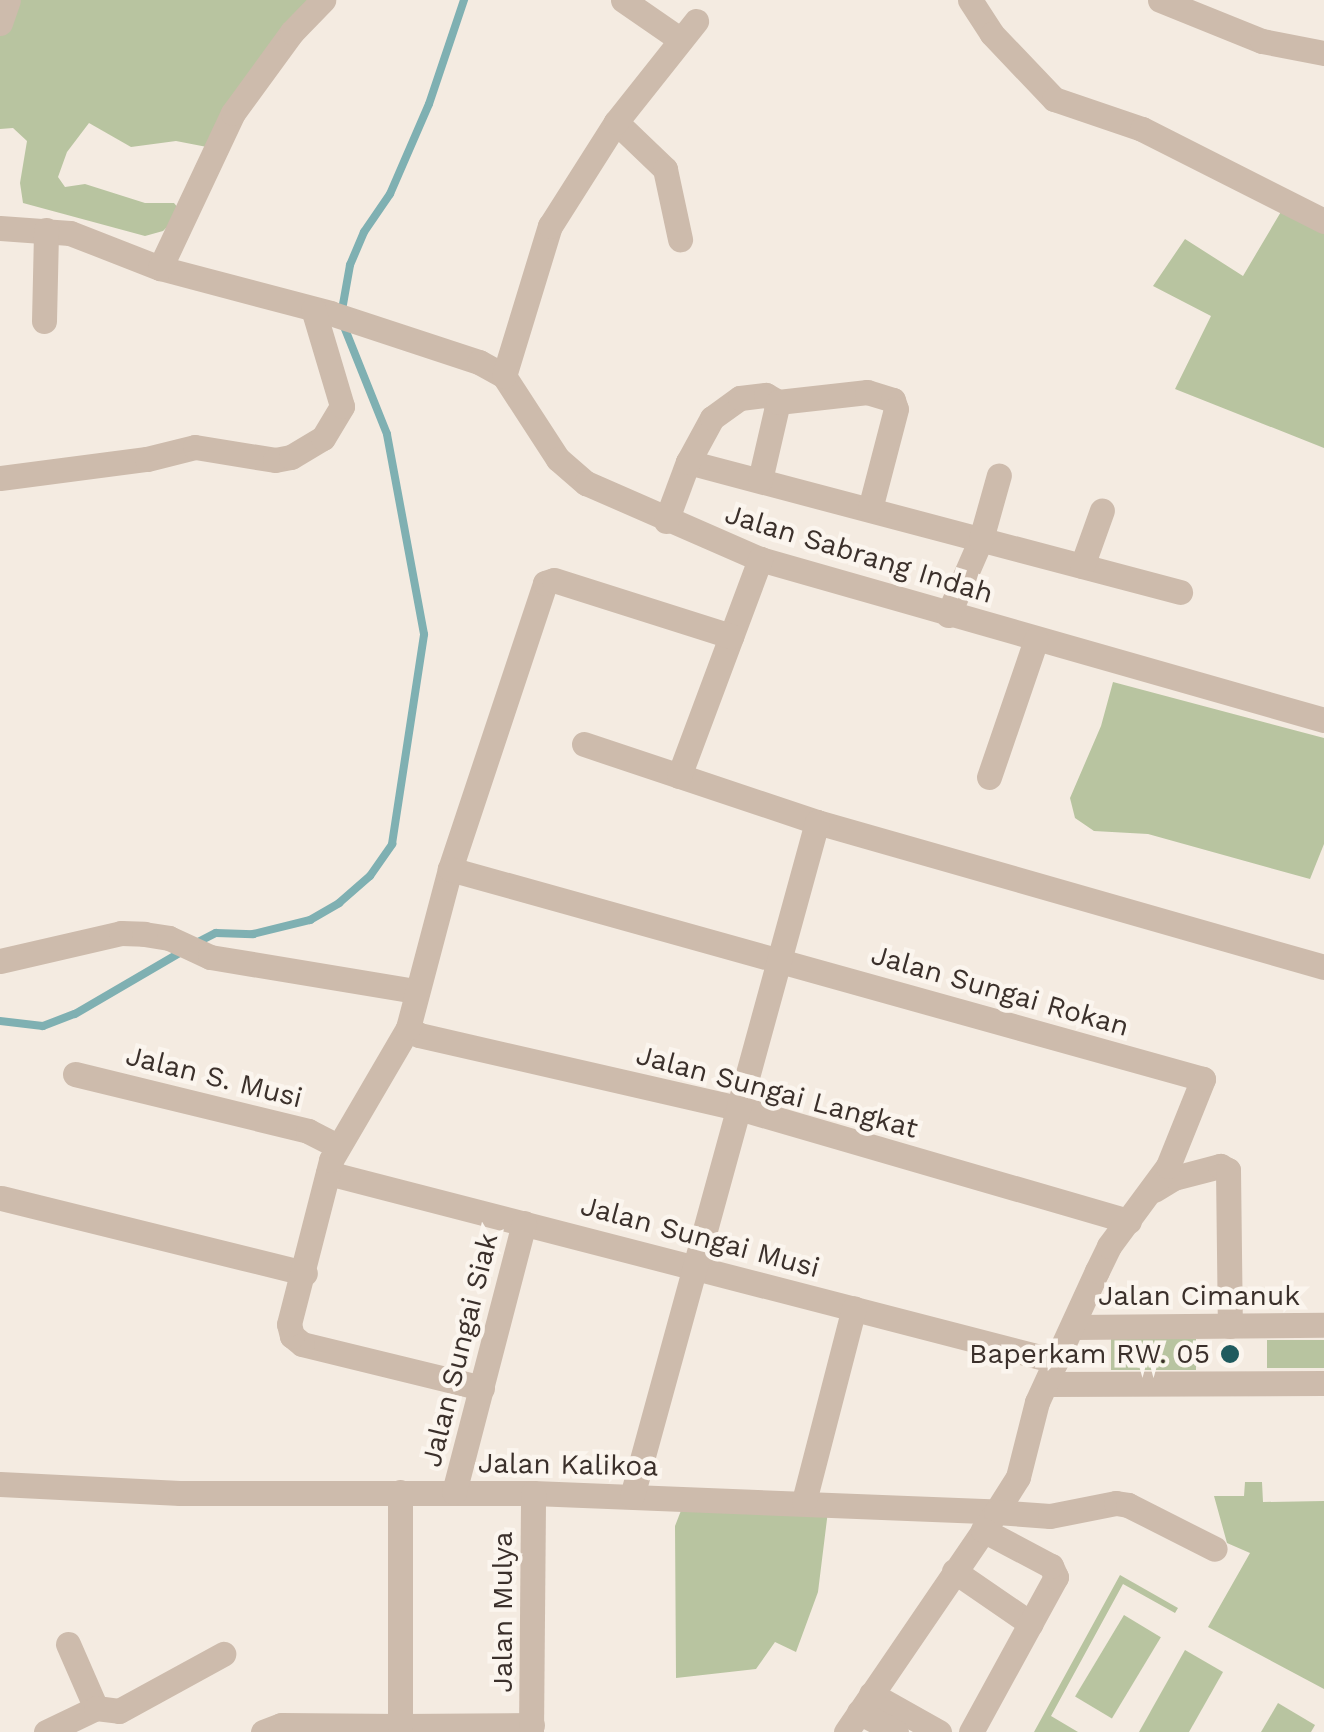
<!DOCTYPE html>
<style>
body{margin:0}
#map{position:relative;width:1324px;height:1732px;overflow:hidden;background:#f4ebe1;font-family:"Work Sans",sans-serif}
div>[style]{position:absolute}
[style*='--x']{left:calc(var(--x)*1px);top:calc(var(--y)*1px);width:calc(var(--w)*1px);rotate:calc(var(--a)*1deg)}
.green>*{inset:0;background:#b8c4a0;transform-origin:0 0}
.stream>*{height:8px;margin:-4px;padding:0 4px;transform-origin:4px;border-radius:4px;background:#7fb0b2}
.minor>*{height:25px;margin:-12.5px;padding:0 12.5px;transform-origin:12.5px;border-radius:12.5px;background:#cdbbac}
.dots>*{width:28px;height:28px;translate:-50% -50%;box-sizing:border-box;border:5px solid #fbf5ee;border-radius:50%}
span{translate:-50% -50%;white-space:nowrap;text-align:center;line-height:1.15;-webkit-text-stroke:9px #fbf5ee;paint-order:stroke}
.street-label{font-size:28px;color:#3b302b}
.poi-label{font-size:28px;color:#3b302b}
.right{translate:-100% -50%;text-align:right}
</style>
<div id="map">
<div class="green">
<i style="clip-path:polygon(0 0,311px 0,207px 147px,176px 141px,131px 147px,89px 123px,67px 152px,58px 177px,65px 187px,85px 184px,145px 203px,174px 203px,179px 209px,173px 221px,163px 231px,145px 236px,23px 203px,20px 183px,27px 141px,13px 128px,0 129px)"></i>
<i style="clip-path:polygon(1282px 210px,1324px 231px,1324px 448px,1175px 389px,1211px 316px,1153px 286px,1185px 239px,1243px 276px)"></i>
<i style="clip-path:polygon(1113px 682px,1324px 738px,1324px 844px,1310px 879px,1148px 834px,1094px 831px,1075px 818px,1070px 798px,1101px 726px)"></i>
<i style="left:1111px;top:1339px;width:85px;height:31px"></i>
<i style="left:1267px;top:1340px;width:57px;height:28px"></i>
<i style="clip-path:polygon(1245px 1482px,1262px 1482px,1263px 1502px,1324px 1501px,1324px 1689px,1208px 1627px,1250px 1553px,1227px 1543px,1214px 1496px,1244px 1496px)"></i>
<i style="clip-path:polygon(682px 1508px,828px 1511px,818px 1592px,796px 1652px,775px 1642px,756px 1669px,676px 1678px,675px 1526px)"></i>
<i style="clip-path:polygon(1120px 1575px,1178px 1608px,1175px 1613px,1123px 1584px,1051px 1716px,1078px 1732px,1034px 1732px)"></i>
<i style="left:1124px;top:1615px;width:43px;height:95px;rotate:31deg"></i>
<i style="clip-path:polygon(1185px 1650px,1223px 1672px,1189px 1732px,1139px 1732px)"></i>
<i style="clip-path:polygon(1278px 1703px,1315px 1725px,1311px 1732px,1261px 1732px)"></i>
</div>
<div class="stream">
<i style="--x:342;--y:310;--w:46;--a:-79.9"></i>
<i style="--x:350;--y:265;--w:36;--a:-67"></i>
<i style="--x:364;--y:232;--w:46;--a:-55.6"></i>
<i style="--x:390;--y:194;--w:98;--a:-66.6"></i>
<i style="--x:429;--y:104;--w:110;--a:-71.4"></i>
<i style="--x:198;--y:942;--w:20;--a:-27"></i>
<i style="--x:216;--y:933;--w:37;--a:2"></i>
<i style="--x:253;--y:934;--w:59;--a:-13.8"></i>
<i style="--x:310;--y:920;--w:34;--a:-30"></i>
<i style="--x:339;--y:903;--w:41;--a:-41.1"></i>
<i style="--x:370;--y:876;--w:39;--a:-55"></i>
<i style="--x:392;--y:844;--w:212;--a:-81.3"></i>
<i style="--x:424;--y:634;--w:203;--a:-100.5"></i>
<i style="--x:387;--y:434;--w:118;--a:-111.8"></i>
<i style="--x:0;--y:1021;--w:43;--a:6.6"></i>
<i style="--x:43;--y:1026;--w:34;--a:-21"></i>
<i style="--x:75;--y:1014;--w:123;--a:-30.3"></i>
</div>
<div class="minor">
<i style="--x:623;--y:0;--w:70;--a:34.6"></i>
<i style="--x:970;--y:0;--w:40;--a:57.1"></i>
<i style="--x:992;--y:34;--w:90;--a:46.4"></i>
<i style="--x:1054;--y:99;--w:93;--a:18.8"></i>
<i style="--x:1142;--y:129;--w:204;--a:26.8"></i>
<i style="--x:1160;--y:0;--w:110;--a:21.9"></i>
<i style="--x:1262;--y:41;--w:63;--a:11"></i>
<i style="--x:0;--y:23;--w:24;--a:-71"></i>
<i style="--x:616;--y:122;--w:68;--a:43.8"></i>
<i style="--x:665;--y:169;--w:72;--a:77.9"></i>
<i style="--x:0;--y:228;--w:70;--a:4.1"></i>
<i style="--x:70;--y:233;--w:97;--a:21.3"></i>
<i style="--x:160;--y:268;--w:176;--a:14.8"></i>
<i style="--x:330;--y:313;--w:157;--a:18.2"></i>
<i style="--x:479;--y:362;--w:29;--a:29"></i>
<i style="--x:504;--y:376;--w:99;--a:57"></i>
<i style="--x:558;--y:459;--w:37;--a:41"></i>
<i style="--x:586;--y:483;--w:190;--a:23.6"></i>
<i style="--x:760;--y:559;--w:587;--a:15.93"></i>
<i style="--x:160;--y:268;--w:171;--a:-64.8"></i>
<i style="--x:233;--y:113;--w:100;--a:-53.9"></i>
<i style="--x:292;--y:32;--w:45;--a:-45.9"></i>
<i style="--x:44;--y:321;--w:91;--a:-88.7"></i>
<i style="--x:504;--y:376;--w:157;--a:-73"></i>
<i style="--x:550;--y:226;--w:123;--a:-57.6"></i>
<i style="--x:616;--y:122;--w:129;--a:-51.6"></i>
<i style="--x:688;--y:462;--w:509;--a:14.8"></i>
<i style="--x:0;--y:478;--w:148;--a:-7.4"></i>
<i style="--x:147;--y:459;--w:49;--a:-14"></i>
<i style="--x:195;--y:447;--w:81;--a:9.2"></i>
<i style="--x:275;--y:460;--w:16;--a:-11"></i>
<i style="--x:291;--y:457;--w:37;--a:-31"></i>
<i style="--x:323;--y:438;--w:37;--a:-59"></i>
<i style="--x:342;--y:406;--w:101;--a:-106.6"></i>
<i style="--x:760;--y:480;--w:80;--a:-77"></i>
<i style="--x:666;--y:521;--w:63;--a:-69.6"></i>
<i style="--x:688;--y:462;--w:50;--a:-61.4"></i>
<i style="--x:712;--y:418;--w:34;--a:-36"></i>
<i style="--x:740;--y:398;--w:26;--a:-7"></i>
<i style="--x:766;--y:395;--w:14;--a:30"></i>
<i style="--x:778;--y:402;--w:90;--a:-6.4"></i>
<i style="--x:867;--y:392;--w:27;--a:17"></i>
<i style="--x:893;--y:400;--w:9;--a:72"></i>
<i style="--x:896;--y:409;--w:103;--a:104.6"></i>
<i style="--x:1082;--y:566;--w:59;--a:-70.3"></i>
<i style="--x:948;--y:615;--w:83;--a:-66.5"></i>
<i style="--x:981;--y:539;--w:66;--a:-74.3"></i>
<i style="--x:584;--y:744;--w:246;--a:18.5"></i>
<i style="--x:817;--y:822;--w:527;--a:15.96"></i>
<i style="--x:679;--y:776;--w:232;--a:-69.5"></i>
<i style="--x:989;--y:777;--w:145;--a:-71.1"></i>
<i style="--x:0;--y:961;--w:124;--a:-13"></i>
<i style="--x:121;--y:933;--w:23;--a:2"></i>
<i style="--x:144;--y:934;--w:25;--a:9"></i>
<i style="--x:169;--y:938;--w:45;--a:24.9"></i>
<i style="--x:210;--y:957;--w:208;--a:9.4"></i>
<i style="--x:408;--y:1028;--w:13;--a:32"></i>
<i style="--x:419;--y:1035;--w:328;--a:12.9"></i>
<i style="--x:739;--y:1108;--w:406;--a:16.2"></i>
<i style="--x:75;--y:1074;--w:240;--a:13.7"></i>
<i style="--x:308;--y:1131;--w:31;--a:27"></i>
<i style="--x:328;--y:1173;--w:752;--a:14.48"></i>
<i style="--x:1154;--y:1190;--w:23;--a:-31"></i>
<i style="--x:1174;--y:1178;--w:48;--a:-14.6"></i>
<i style="--x:1220;--y:1166;--w:9;--a:27"></i>
<i style="--x:1228;--y:1170;--w:156;--a:89.3"></i>
<i style="--x:1;--y:1198;--w:313;--a:13.9"></i>
<i style="--x:1074;--y:1327;--w:250;--a:-0.5"></i>
<i style="--x:1047;--y:1384;--w:277;--a:-0.2"></i>
<i style="--x:482;--y:1388;--w:185;--a:-166.3"></i>
<i style="--x:302;--y:1344;--w:13;--a:-141"></i>
<i style="--x:292;--y:1336;--w:12;--a:-104"></i>
<i style="--x:289;--y:1324;--w:169;--a:-75.6"></i>
<i style="--x:331;--y:1160;--w:153;--a:-59.7"></i>
<i style="--x:408;--y:1028;--w:164;--a:-75.2"></i>
<i style="--x:450;--y:869;--w:301;--a:-71.6"></i>
<i style="--x:545;--y:583;--w:9;--a:-18"></i>
<i style="--x:554;--y:580;--w:186;--a:17.6"></i>
<i style="--x:0;--y:1484;--w:180;--a:2.9"></i>
<i style="--x:180;--y:1493;--w:353;--a:0"></i>
<i style="--x:533;--y:1493;--w:463;--a:2.3"></i>
<i style="--x:996;--y:1512;--w:41;--a:-57.8"></i>
<i style="--x:1018;--y:1477;--w:77;--a:-75.8"></i>
<i style="--x:1037;--y:1402;--w:144;--a:-65.4"></i>
<i style="--x:1097;--y:1271;--w:28;--a:-64"></i>
<i style="--x:1109;--y:1246;--w:99;--a:-53.6"></i>
<i style="--x:1168;--y:1166;--w:94;--a:-68.1"></i>
<i style="--x:1203;--y:1079;--w:782;--a:-164.42"></i>
<i style="--x:454;--y:1492;--w:278;--a:-75.4"></i>
<i style="--x:632;--y:1496;--w:699;--a:-74.65"></i>
<i style="--x:804;--y:1501;--w:199;--a:-75.5"></i>
<i style="--x:954;--y:1571;--w:93;--a:34.5"></i>
<i style="--x:68;--y:1644;--w:70;--a:66.4"></i>
<i style="--x:871;--y:1694;--w:78;--a:29.2"></i>
<i style="--x:859;--y:1712;--w:42;--a:28.4"></i>
<i style="--x:400;--y:1726;--w:132;--a:-0.4"></i>
<i style="--x:46;--y:1732;--w:55;--a:-25.6"></i>
<i style="--x:96;--y:1708;--w:23;--a:7"></i>
<i style="--x:119;--y:1711;--w:119;--a:-28.7"></i>
<i style="--x:263;--y:1732;--w:19;--a:-21"></i>
<i style="--x:281;--y:1725;--w:119;--a:0.5"></i>
<i style="--x:400;--y:1726;--w:234;--a:-90"></i>
<i style="--x:531;--y:1732;--w:239;--a:-89.5"></i>
<i style="--x:846;--y:1732;--w:266;--a:-55.7"></i>
<i style="--x:996;--y:1512;--w:54;--a:4.2"></i>
<i style="--x:1050;--y:1516;--w:67;--a:-11.1"></i>
<i style="--x:1116;--y:1503;--w:12;--a:9"></i>
<i style="--x:1128;--y:1505;--w:97;--a:26.8"></i>
<i style="--x:971;--y:1732;--w:177;--a:-61.3"></i>
<i style="--x:1056;--y:1577;--w:12;--a:-114"></i>
<i style="--x:1051;--y:1566;--w:77;--a:-152.1"></i>
</div>
<div class="dots">
<i style="left:1230px;top:1354px;background:#1f5a5e"></i>
</div>
<div class="street-label">
<span style="left:859px;top:554px;rotate:17deg">Jalan Sabrang Indah</span>
<span style="left:1000px;top:991px;rotate:16deg">Jalan Sungai Rokan</span>
<span style="left:214px;top:1077px;rotate:14deg">Jalan S. Musi</span>
<span style="left:777px;top:1092px;rotate:15deg">Jalan Sungai Langkat</span>
<span style="left:700px;top:1237px;rotate:15deg">Jalan Sungai Musi</span>
<span style="left:1199px;top:1296px">Jalan Cimanuk</span>
<span style="left:460px;top:1350px;rotate:-76deg">Jalan Sungai Siak</span>
<span style="left:568px;top:1465px;rotate:1deg">Jalan Kalikoa</span>
<span style="left:503px;top:1612px;rotate:-90deg">Jalan Mulya</span>
</div>
<div class="poi-label">
<span class="right" style="left:1210px;top:1354px">Baperkam RW. 05</span>
</div>
</div>
